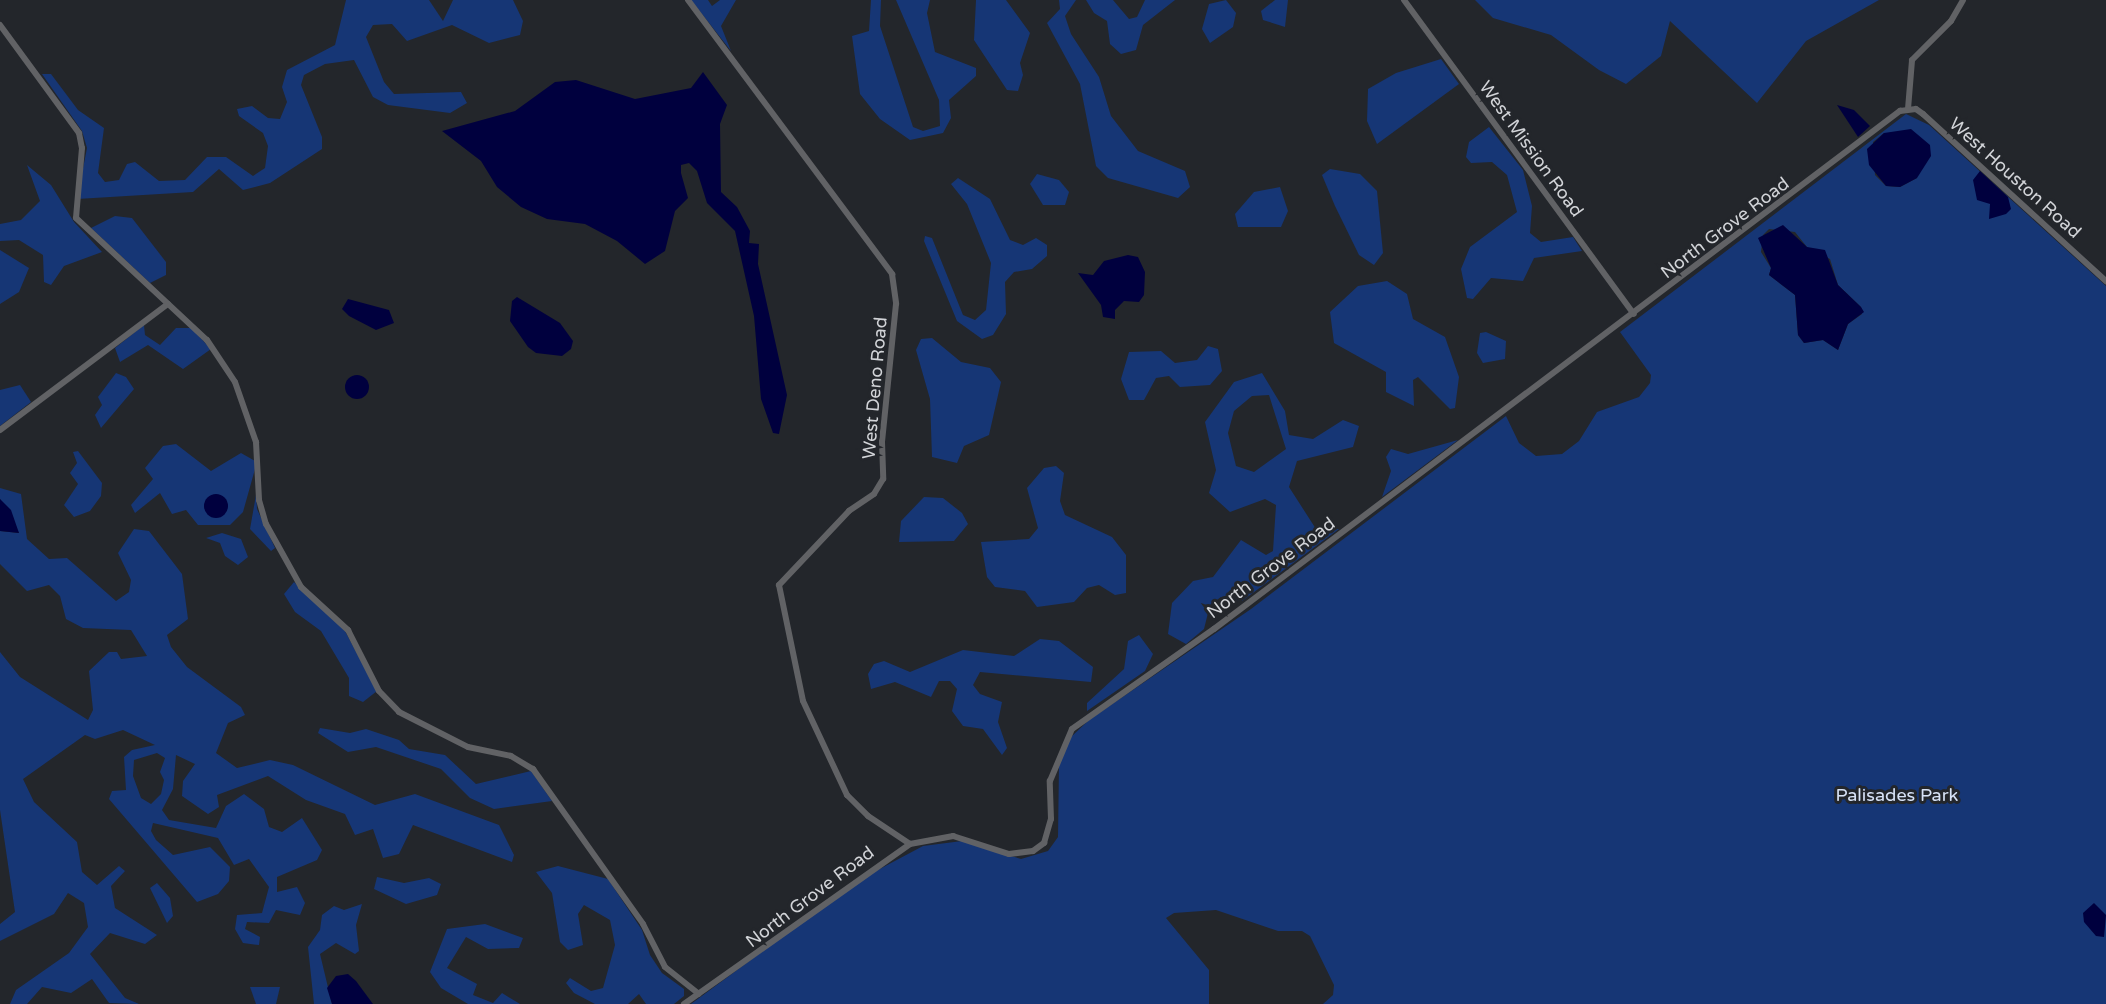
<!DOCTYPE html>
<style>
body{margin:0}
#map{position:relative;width:2106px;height:1004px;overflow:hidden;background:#23262b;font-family:"Varela Round",sans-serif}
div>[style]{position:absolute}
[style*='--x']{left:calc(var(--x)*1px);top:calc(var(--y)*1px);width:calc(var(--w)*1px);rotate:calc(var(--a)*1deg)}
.green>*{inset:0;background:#163675}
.water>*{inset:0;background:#00003e}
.round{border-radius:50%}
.minor>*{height:6px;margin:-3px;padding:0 3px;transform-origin:3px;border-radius:3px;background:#616265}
span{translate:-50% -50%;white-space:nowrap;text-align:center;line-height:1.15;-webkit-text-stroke:6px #23262b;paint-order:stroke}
.street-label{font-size:18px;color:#d2d4d8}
.park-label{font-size:18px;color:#d7e2f6}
</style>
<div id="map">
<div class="green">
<i style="clip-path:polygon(346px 0,429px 0,443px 21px,453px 0,513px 0,523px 21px,520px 35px,489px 43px,452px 25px,407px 41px,392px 24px,373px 25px,366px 37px,384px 82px,394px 94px,461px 92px,467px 103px,450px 113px,388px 105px,373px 97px,354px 60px,325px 64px,304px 75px,301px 85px,322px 137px,322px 149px,270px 183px,243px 190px,219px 169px,193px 192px,77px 199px,87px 148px,82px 131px,42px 74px,51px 74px,78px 110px,104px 128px,98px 173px,105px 182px,119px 180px,127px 164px,135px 162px,159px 181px,185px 180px,207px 157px,226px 157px,253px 176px,265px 168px,268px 146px,263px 133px,239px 116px,237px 109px,252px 106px,268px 118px,280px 119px,287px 102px,282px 87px,287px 70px,335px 45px)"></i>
<i style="clip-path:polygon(691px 0,708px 0,712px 6px,720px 0,736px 0,721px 26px,731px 51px)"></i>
<i style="clip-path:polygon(871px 0,881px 0,880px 26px,913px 127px,923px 131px,940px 126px,939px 100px,896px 0,930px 0,927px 13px,935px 52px,976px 68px,976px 76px,949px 100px,951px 118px,943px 133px,910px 140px,880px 119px,860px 94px,852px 36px,869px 31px)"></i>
<i style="clip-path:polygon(976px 0,1006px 0,1030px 33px,1020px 63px,1023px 75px,1018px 91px,1007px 90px,974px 40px)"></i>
<i style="clip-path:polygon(1059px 0,1076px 0,1065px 16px,1071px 34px,1099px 77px,1111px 116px,1138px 151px,1185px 171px,1190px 187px,1178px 198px,1108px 178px,1096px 166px,1080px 84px,1047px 23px,1060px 9px)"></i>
<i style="clip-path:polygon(1086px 0,1113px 0,1129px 19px,1137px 17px,1145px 0,1175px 0,1143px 25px,1136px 50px,1121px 54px,1110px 44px,1107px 21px,1094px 13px)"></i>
<i style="clip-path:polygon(1226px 0,1236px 13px,1233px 27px,1210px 43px,1202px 29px,1209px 4px)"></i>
<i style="clip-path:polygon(1275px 0,1288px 0,1285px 27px,1263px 20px,1261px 11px)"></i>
<i style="clip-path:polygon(1475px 0,1879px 0,1806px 41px,1757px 103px,1670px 21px,1661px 56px,1626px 84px,1599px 70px,1551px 35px,1493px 18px)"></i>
<i style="clip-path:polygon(1441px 59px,1459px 84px,1377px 144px,1367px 121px,1368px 89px,1396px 73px)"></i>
<i style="clip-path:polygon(evenodd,1906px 114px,1929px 125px,2106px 286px,2106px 1004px,1323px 1004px,1333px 995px,1334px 985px,1310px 936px,1302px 931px,1278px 931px,1216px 910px,1174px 913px,1166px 918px,1209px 970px,1209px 1004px,691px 1004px,861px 879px,923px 846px,962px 841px,1021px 859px,1048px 851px,1058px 837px,1059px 764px,1071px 737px,1089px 720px,1251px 609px,1506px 416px,1519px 443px,1536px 456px,1562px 454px,1579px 441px,1597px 412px,1639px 397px,1650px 383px,1651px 375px,1620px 332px,1906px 114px,1884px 133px,1917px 178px,1900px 187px,1886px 186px,1875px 175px,1873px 142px,1884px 133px,1906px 114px,1769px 229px,1795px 232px,1807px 247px,1830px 259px,1838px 285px,1861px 307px,1862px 314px,1848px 324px,1838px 350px,1823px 340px,1804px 343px,1798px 335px,1795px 295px,1769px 275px,1771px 268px,1761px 252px,1763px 235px,1769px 229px)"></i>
<i style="clip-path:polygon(1489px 127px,1523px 170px,1532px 206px,1530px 233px,1541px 242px,1573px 237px,1582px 251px,1534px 258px,1523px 281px,1491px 278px,1473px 299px,1467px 298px,1461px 269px,1470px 247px,1517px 212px,1507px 175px,1492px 162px,1471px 163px,1466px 157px,1469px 142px)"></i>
<i style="clip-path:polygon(27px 165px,51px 185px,74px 222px,102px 252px,64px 266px,51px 285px,44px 282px,43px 255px,19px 240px,0 241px,0 224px,21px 220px,40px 201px)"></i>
<i style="clip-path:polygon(1330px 169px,1360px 174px,1377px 191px,1383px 253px,1374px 265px,1359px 255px,1335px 206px,1322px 175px)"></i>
<i style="clip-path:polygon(1037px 174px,1059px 180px,1069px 192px,1065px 205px,1043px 205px,1030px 184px)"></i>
<i style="clip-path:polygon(958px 178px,990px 199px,1010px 240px,1023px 245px,1036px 238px,1047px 245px,1047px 256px,1032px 269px,1014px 272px,1005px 282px,1006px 314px,993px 335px,982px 339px,957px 321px,924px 241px,925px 236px,932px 238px,963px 315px,975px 320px,986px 310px,991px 263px,967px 204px,951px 184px)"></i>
<i style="clip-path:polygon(1280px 187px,1288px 211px,1281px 227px,1238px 227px,1235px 214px,1254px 192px)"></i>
<i style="clip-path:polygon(115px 216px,132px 218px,166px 262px,166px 275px,150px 283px,91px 228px)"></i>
<i style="clip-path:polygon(0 250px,29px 268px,19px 292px,0 304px)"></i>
<i style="clip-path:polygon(1387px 281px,1407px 294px,1413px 319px,1445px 337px,1459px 377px,1455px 408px,1450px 409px,1418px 377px,1413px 380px,1414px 406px,1386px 392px,1386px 372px,1334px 343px,1330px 312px,1358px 286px)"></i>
<i style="clip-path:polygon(144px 325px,145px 335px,160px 345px,176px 328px,191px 328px,211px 349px,183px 369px,148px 345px,120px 362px,115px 348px)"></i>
<i style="clip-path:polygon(1486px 332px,1506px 341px,1505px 359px,1483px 363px,1477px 353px,1480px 333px)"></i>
<i style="clip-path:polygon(932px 338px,961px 362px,990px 368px,1001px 382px,989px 435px,964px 446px,957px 463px,932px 457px,930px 399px,916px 350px,921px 339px)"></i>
<i style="clip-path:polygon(1208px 346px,1218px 349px,1222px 371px,1210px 385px,1180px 387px,1169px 376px,1156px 378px,1144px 400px,1129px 400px,1121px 379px,1129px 352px,1161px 351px,1175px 363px,1197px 360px)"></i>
<i style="clip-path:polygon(116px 373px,126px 377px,134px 389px,101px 428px,95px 415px,102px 405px,98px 397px)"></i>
<i style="clip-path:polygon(evenodd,1262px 373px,1285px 411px,1289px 435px,1313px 439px,1343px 420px,1359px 426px,1353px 447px,1297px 461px,1289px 487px,1316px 529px,1339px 529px,1242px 601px,1221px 597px,1210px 605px,1204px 629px,1186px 644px,1168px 634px,1172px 603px,1193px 581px,1213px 577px,1241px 540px,1266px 555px,1273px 551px,1276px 505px,1265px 499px,1230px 512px,1209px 493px,1216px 470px,1205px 422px,1234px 382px,1262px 373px,1269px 395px,1286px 449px,1254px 472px,1236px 466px,1228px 433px,1234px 411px,1252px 396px,1269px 395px)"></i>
<i style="clip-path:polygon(20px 385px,31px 402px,0 426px,0 390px)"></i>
<i style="clip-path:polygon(1458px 440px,1382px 497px,1391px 471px,1386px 457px,1391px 449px,1408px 454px)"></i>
<i style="clip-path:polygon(176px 444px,211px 471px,241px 453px,257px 462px,243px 512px,230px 525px,198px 525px,186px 510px,172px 514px,160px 493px,135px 513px,131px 505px,153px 479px,145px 468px,163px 446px)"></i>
<i style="clip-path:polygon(78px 451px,102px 483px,101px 496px,90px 511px,74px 517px,64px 505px,78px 484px,70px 473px,77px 463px,73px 452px)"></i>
<i style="clip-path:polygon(1056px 466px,1064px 473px,1060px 501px,1065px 515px,1112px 537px,1126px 555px,1126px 593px,1115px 595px,1099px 585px,1087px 588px,1074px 602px,1037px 607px,1025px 591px,995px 587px,987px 577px,981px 542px,1029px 539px,1038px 528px,1027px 488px,1044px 468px)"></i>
<i style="clip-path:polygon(evenodd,0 488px,21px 494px,27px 539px,49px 559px,67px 558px,116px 601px,129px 592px,131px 580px,118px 553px,134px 529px,149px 531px,182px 574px,188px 619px,167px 635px,171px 647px,187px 667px,241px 707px,245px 715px,228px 723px,216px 753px,237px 768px,270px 760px,293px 765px,375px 805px,415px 794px,499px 825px,514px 855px,512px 862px,413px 825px,399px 854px,383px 858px,373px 829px,355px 835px,345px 814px,306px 800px,268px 776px,217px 795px,219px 807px,208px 814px,182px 796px,183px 781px,195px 764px,176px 755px,173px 789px,162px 810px,169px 820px,216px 828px,226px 806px,244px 794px,264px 809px,269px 827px,282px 832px,302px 818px,322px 850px,317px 860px,277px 877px,277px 892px,297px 887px,305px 903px,300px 915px,276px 910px,269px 923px,247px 922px,245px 929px,260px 937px,259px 945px,243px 943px,235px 929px,237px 915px,262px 913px,269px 887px,249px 859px,234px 865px,218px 838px,153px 823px,151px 831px,156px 840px,173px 855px,210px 847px,230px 867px,229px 881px,218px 894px,197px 902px,109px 799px,112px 791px,126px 790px,124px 757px,132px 750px,155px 745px,123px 730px,95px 739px,85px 735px,23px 779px,34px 802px,77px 842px,82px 872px,97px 885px,119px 866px,125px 871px,111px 886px,115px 908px,157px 935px,145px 944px,110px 933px,90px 954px,125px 998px,139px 1004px,109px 1003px,92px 979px,71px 993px,42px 987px,27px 1004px,10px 1004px,16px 990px,69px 953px,88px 927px,84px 903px,68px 893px,54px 914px,0 941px,0 924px,15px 912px,0 810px,0 652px,20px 677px,88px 720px,93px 710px,89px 671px,109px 652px,117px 652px,121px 659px,147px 656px,131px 630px,83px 628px,66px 619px,60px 596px,49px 585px,27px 591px,0 564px,0 531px,19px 533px,0 499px,0 488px,157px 753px,165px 758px,160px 772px,164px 780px,161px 794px,151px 804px,141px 798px,133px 776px,134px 760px,157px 753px)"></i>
<i style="clip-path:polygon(256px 495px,257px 509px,275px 548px,271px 551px,250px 529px)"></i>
<i style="clip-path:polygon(924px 497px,943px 498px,962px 513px,968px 524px,954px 541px,899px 542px,901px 521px)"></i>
<i style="clip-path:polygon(222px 533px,241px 539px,248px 557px,238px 565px,225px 556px,220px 543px,206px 538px)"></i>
<i style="clip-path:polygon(294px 582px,345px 631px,377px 691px,363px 702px,349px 696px,349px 678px,321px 631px,295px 612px,284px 594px)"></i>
<i style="clip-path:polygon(1139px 635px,1153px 654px,1145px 671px,1087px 711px,1087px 703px,1124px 669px,1128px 641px)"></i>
<i style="clip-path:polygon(1040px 639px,1059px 641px,1093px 667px,1091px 682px,980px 672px,973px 685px,980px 694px,1002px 702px,998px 722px,1007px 748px,1002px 755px,983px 729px,963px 726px,952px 711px,957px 689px,950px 681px,939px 681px,931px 697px,895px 682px,871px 689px,868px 674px,874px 664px,884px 661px,910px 672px,963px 650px,1014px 656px)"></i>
<i style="clip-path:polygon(320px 728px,350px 733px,366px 729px,399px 740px,409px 749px,445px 755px,476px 784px,531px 771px,552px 801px,494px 809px,470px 798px,441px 769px,376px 747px,348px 752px,318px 733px)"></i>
<i style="clip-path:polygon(558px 866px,608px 879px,642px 930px,650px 955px,662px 973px,684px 989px,684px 996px,674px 1004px,646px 1004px,639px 994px,628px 1004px,595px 1004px,574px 993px,566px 983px,570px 978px,591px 991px,603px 988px,615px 945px,610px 920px,584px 905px,578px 914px,583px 945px,568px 950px,560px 942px,552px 893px,536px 872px)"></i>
<i style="clip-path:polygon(377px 877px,404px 883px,429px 878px,441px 884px,437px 895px,406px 904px,374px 889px)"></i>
<i style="clip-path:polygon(157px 883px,170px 898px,173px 916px,167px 923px,150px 888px)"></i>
<i style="clip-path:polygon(362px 904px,356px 925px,359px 951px,355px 954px,336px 943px,320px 954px,332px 1004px,314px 1004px,308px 947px,320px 930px,322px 915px,334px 906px,344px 910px)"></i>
<i style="clip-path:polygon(485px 924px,523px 938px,519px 948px,488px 949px,466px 937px,447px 968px,477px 984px,473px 995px,493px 1003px,502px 993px,520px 1004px,468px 1004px,441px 988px,430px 972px,447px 929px)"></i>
<i style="clip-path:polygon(250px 987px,280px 987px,276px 1004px,256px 1004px)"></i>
</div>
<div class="water">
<i style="clip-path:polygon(703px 72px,727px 105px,720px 124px,721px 192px,737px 207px,750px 231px,749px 243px,759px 244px,758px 264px,787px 395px,779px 434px,773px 433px,761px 399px,754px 316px,735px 231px,707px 203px,697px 171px,689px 163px,681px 165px,681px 173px,688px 198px,675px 211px,665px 251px,645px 264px,617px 241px,585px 224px,547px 219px,521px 207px,497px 187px,481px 161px,442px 131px,515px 111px,555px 82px,576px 80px,635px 99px,691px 88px)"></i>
<i style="clip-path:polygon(1837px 105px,1854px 110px,1870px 126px,1858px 137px)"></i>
<i style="clip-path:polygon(1911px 129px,1930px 145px,1931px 156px,1917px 178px,1900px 187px,1886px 186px,1869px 165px,1867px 149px,1884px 133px)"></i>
<i style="clip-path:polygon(1980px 171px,2008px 197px,2011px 209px,2006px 214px,1989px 219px,1990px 204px,1977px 200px,1973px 180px)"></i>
<i style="clip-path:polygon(1783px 225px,1807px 247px,1825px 250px,1838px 285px,1861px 307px,1864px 312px,1848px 324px,1838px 350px,1823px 340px,1804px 343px,1798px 335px,1795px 295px,1769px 275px,1771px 268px,1758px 238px)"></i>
<i style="clip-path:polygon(1128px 255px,1138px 257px,1145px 272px,1144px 295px,1139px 302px,1124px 301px,1115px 310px,1115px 319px,1103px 317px,1101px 305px,1078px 273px,1093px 275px,1104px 261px)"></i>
<i style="clip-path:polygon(517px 297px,560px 323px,573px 341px,571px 349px,562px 356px,536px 353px,528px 347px,510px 321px,512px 301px)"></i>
<i style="clip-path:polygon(348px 299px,389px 310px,394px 323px,376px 330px,349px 316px,342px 309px)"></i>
<i class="round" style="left:345px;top:375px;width:24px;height:24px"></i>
<i class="round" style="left:204px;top:494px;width:24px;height:24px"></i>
<i style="clip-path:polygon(0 499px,11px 510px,19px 533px,0 531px)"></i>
<i style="clip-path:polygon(2094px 903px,2106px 915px,2104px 937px,2096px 936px,2084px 922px,2083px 913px)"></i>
<i style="clip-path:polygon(348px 974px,356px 981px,373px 1004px,332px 1004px,327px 988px,336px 976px)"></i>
</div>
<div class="minor">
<i style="--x:688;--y:0;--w:342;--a:53.3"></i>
<i style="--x:892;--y:274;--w:30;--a:82"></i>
<i style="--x:896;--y:304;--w:139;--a:95.8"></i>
<i style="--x:882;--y:442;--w:37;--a:88"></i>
<i style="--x:883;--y:479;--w:17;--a:121"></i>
<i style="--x:874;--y:494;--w:30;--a:146"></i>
<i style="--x:849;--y:511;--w:102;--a:133.4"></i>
<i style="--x:779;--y:585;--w:118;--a:78.3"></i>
<i style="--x:803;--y:701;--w:104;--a:64.9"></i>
<i style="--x:847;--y:795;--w:30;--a:45"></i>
<i style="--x:868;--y:816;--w:50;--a:33.7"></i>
<i style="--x:1404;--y:0;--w:389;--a:53.8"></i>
<i style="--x:0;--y:25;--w:134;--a:53.8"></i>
<i style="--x:79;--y:133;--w:15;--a:79"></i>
<i style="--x:82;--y:148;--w:70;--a:94.9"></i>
<i style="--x:76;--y:218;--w:179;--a:43"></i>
<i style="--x:207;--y:340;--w:50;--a:56.3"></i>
<i style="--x:235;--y:382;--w:64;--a:70.7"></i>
<i style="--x:256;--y:442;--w:58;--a:87"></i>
<i style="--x:259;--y:500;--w:25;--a:74"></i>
<i style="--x:266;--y:524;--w:72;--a:60.9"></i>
<i style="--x:301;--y:587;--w:64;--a:42.5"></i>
<i style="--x:348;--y:630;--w:68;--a:63.1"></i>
<i style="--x:379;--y:691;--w:29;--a:46"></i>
<i style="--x:399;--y:712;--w:77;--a:26.9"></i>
<i style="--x:468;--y:747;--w:44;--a:11.8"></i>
<i style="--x:511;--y:756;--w:26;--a:31"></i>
<i style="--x:533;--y:769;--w:190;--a:54.6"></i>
<i style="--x:643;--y:924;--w:48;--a:62.9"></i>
<i style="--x:665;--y:967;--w:43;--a:38.5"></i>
<i style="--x:1908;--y:109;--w:49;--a:-85.3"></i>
<i style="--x:1912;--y:60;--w:55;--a:-45"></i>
<i style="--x:1951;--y:21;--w:24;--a:-60"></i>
<i style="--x:0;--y:430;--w:210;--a:-36.9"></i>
<i style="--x:684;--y:1004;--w:277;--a:-35.3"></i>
<i style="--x:910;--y:844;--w:44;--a:-10.5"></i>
<i style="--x:953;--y:836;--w:59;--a:17.8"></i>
<i style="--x:1009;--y:854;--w:24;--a:-7"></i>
<i style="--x:1033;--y:851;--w:14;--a:-36"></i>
<i style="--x:1044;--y:843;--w:25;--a:-74"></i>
<i style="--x:1051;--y:819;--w:38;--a:-92"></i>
<i style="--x:1050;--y:781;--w:56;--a:-67.1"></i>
<i style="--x:1072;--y:729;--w:174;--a:-35.2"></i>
<i style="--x:1214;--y:629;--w:860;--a:-37.06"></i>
<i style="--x:1900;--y:111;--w:16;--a:-7"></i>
<i style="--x:1916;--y:109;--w:9;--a:36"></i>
<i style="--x:1923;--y:114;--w:248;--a:42.4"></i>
</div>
<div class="street-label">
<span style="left:1531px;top:149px;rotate:54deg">West Mission Road</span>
<span style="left:2015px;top:178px;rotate:42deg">West Houston Road</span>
<span style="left:1725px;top:228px;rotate:-37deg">North Grove Road</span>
<span style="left:875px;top:388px;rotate:-85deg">West Deno Road</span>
<span style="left:1271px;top:568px;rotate:-37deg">North Grove Road</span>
<span style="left:810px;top:897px;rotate:-37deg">North Grove Road</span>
</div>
<div class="park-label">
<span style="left:1897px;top:795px">Palisades Park</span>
</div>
</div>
